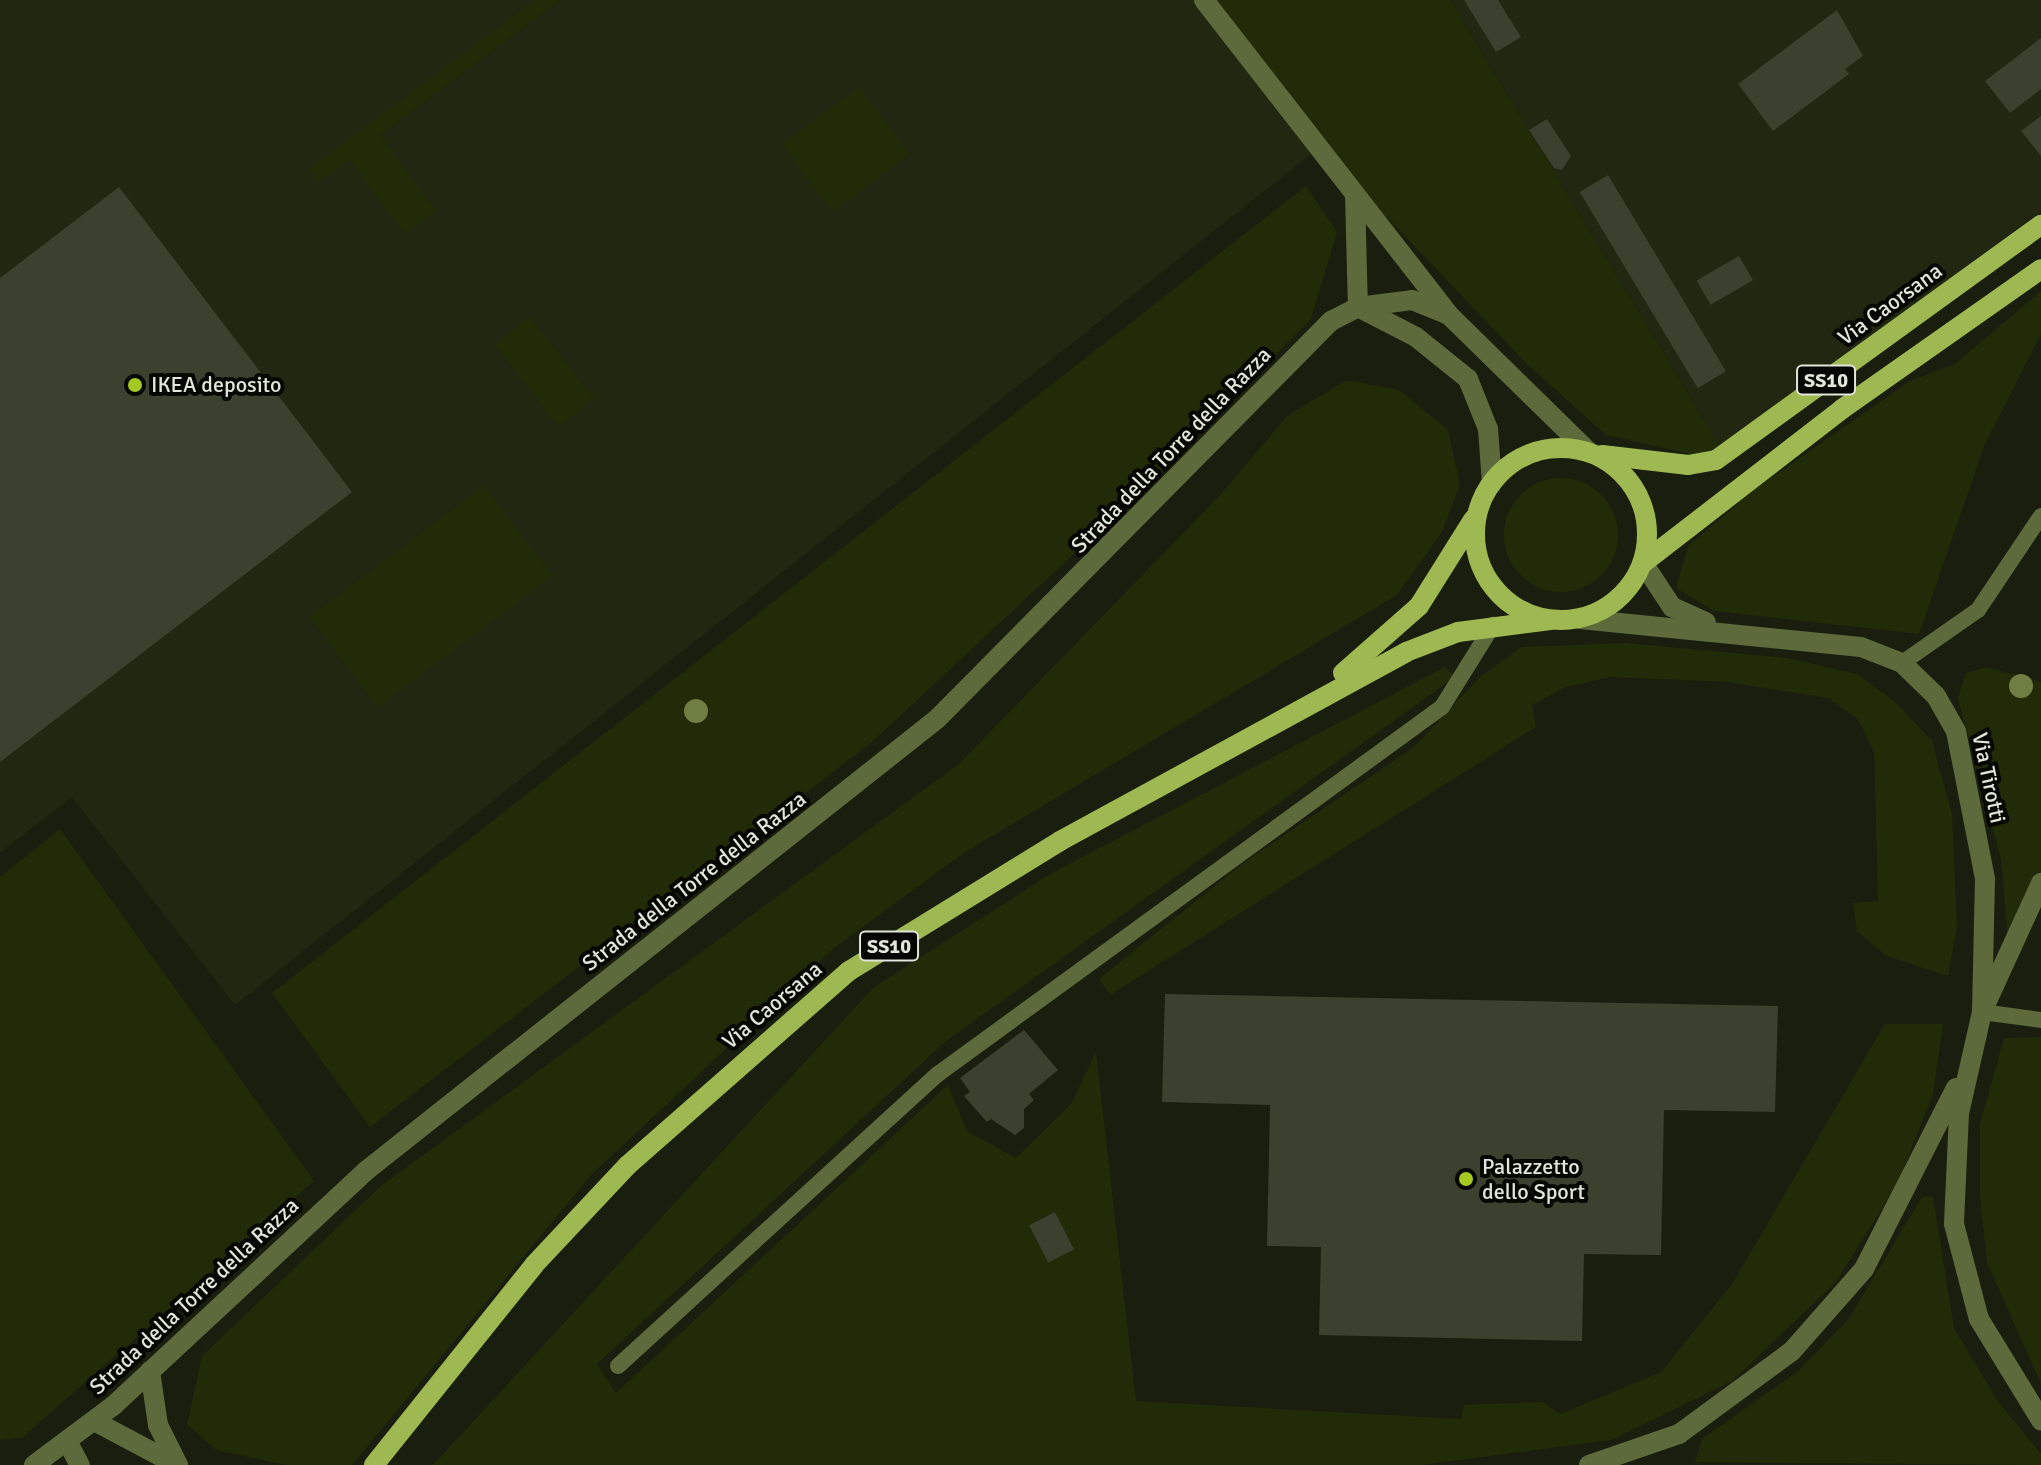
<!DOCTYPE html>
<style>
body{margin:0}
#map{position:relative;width:2041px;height:1465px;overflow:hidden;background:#1a1e0e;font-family:Signika,sans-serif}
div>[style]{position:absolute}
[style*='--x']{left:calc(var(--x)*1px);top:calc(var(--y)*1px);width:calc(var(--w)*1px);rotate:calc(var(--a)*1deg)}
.built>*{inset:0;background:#212710}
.green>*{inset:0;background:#222b07;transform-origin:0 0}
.round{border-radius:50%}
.building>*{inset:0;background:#3b402f;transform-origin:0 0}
.service>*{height:16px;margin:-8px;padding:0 8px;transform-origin:8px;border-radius:8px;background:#5d6a3b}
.minor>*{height:20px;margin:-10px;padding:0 10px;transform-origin:10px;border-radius:10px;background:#5d6a3b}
.tertiary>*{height:20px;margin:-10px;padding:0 10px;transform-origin:10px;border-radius:10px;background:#5d6a3b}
.primary>*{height:20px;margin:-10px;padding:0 10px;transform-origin:10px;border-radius:10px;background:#9fb952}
.primary>.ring{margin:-10px;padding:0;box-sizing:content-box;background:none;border:20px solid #9fb952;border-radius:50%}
.trees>*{width:24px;height:24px;margin:-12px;border-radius:50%;background:#6f7f43}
.dots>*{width:22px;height:22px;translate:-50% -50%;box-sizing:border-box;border:4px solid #060703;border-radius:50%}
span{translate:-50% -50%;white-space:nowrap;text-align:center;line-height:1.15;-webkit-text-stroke:8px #060703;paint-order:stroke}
.shield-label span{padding:2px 6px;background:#060703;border:2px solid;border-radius:6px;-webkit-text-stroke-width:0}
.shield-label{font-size:20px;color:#e1e5da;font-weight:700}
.street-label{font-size:22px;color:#e1e5da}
.poi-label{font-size:22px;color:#e1e5da}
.left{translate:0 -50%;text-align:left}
</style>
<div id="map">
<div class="built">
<i style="clip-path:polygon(0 0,1204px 0,1320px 147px,235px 1005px,72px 797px,0 853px)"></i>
<i style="clip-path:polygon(1450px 0,2041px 0,2041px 211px,1721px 448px)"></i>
</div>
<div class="green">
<i style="clip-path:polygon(534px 0,560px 0,380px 135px,436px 211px,405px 234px,350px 160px,318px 182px,308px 169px)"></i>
<i style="clip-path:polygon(1204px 0,1450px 0,1721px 448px,1716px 460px,1606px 435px,1528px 365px,1320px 147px)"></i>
<i style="left:859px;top:87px;width:84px;height:96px;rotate:53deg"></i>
<i style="clip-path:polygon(1306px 186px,1337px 232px,1311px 319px,1123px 508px,872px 742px,370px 1127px,272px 993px)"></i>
<i style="clip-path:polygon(2041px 291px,2041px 334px,1985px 444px,1919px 634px,1714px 611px,1676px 588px,1688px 546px,1754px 490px,1910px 381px,1955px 364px)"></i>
<i style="left:530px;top:317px;width:104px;height:45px;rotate:52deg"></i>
<i style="clip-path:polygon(1347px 380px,1399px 390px,1448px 430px,1460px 485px,1442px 532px,1397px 595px,962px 854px,834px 948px,590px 1176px,352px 1465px,287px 1465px,216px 1450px,187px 1424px,202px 1356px,381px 1186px,959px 764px,1223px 492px,1287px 416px)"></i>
<i class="round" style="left:1504px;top:478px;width:114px;height:114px"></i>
<i style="left:484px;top:485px;width:114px;height:219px;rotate:53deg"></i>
<i style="clip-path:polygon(1625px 643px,1788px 658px,1857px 674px,1895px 702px,1932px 741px,1952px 814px,1957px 926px,1948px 976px,1885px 955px,1857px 931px,1853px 903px,1878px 901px,1874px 752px,1858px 719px,1828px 698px,1727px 682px,1611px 677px,1565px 687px,1532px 705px,1536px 727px,1110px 995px,1099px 979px,1242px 864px,1414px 747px,1480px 677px,1522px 647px)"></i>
<i style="clip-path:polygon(1445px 667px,1455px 677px,946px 1041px,597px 1364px,616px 1393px,948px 1085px,967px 1131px,1016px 1158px,1071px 1104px,1096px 1052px,1136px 1401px,1461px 1419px,1464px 1405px,1542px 1402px,1560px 1414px,1661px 1372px,1732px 1284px,1885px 1024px,1943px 1024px,1933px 1094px,1897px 1185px,1836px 1282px,1732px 1381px,1611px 1440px,1422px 1465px,433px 1465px,874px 987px,1052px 873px)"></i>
<i style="clip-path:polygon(1986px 667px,2041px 682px,2041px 880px,2009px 954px,2001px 860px,1958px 698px,1966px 673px)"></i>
<i style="clip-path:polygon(60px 829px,314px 1181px,22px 1438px,0 1440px,0 877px)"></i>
<i style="clip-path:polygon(2041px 1037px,2041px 1384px,1987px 1263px,1980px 1197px,1980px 1123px,2004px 1038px)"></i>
<i style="clip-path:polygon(1922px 1197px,1933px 1197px,1954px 1328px,1999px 1403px,2041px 1454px,2041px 1465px,1695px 1462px,1702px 1439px,1797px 1372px,1848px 1320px)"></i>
</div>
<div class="building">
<i style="clip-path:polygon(1464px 0,1498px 0,1521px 37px,1496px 52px)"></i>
<i style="clip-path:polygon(1837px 10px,1863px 56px,1845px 69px,1849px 74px,1773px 131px,1738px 84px)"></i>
<i style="clip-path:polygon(2041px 38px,2041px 89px,2010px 113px,1985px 81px)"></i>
<i style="clip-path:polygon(2041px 116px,2041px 156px,2021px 131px)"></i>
<i style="clip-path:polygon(1547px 119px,1571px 156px,1562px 170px,1554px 168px,1529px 130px)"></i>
<i style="left:1608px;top:175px;width:229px;height:33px;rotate:59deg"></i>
<i style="clip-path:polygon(119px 187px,352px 492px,0 762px,0 278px)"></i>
<i style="left:1739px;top:256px;width:28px;height:49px;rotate:60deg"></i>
<i style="clip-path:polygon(1165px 994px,1778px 1006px,1775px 1112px,1664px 1110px,1661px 1255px,1584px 1254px,1582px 1341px,1319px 1335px,1321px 1247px,1267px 1246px,1270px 1105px,1162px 1102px)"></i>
<i style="clip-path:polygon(1024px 1030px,1058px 1070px,1029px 1094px,1034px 1100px,1024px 1109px,1024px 1128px,1015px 1135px,991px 1119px,987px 1122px,964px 1096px,970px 1092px,960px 1078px)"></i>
<i style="left:1055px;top:1212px;width:42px;height:29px;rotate:63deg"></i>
</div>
<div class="service">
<i style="--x:1902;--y:663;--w:93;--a:-34.9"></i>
<i style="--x:1978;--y:610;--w:113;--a:-56.2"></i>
<i style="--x:1982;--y:1012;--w:60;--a:7.7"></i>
<i style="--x:618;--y:1366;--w:433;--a:-42.4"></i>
<i style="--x:938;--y:1074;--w:623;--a:-36.06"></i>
<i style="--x:1442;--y:707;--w:97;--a:-58.1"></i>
</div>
<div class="minor">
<i style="--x:1204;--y:0;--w:399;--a:52.1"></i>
<i style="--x:1355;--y:195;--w:112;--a:88.5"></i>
<i style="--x:1643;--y:563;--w:53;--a:56.6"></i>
<i style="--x:1672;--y:607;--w:37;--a:24"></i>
<i style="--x:1580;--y:619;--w:282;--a:5.7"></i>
<i style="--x:1861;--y:647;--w:44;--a:21.3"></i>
<i style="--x:1902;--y:663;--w:47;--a:44.1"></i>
<i style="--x:1936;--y:696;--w:40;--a:60.3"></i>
<i style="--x:1956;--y:731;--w:151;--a:78.9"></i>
<i style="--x:1985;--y:879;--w:133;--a:91.3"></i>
<i style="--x:1982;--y:1012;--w:104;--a:102.8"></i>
<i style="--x:1959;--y:1113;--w:111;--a:92.6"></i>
<i style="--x:1954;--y:1224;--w:98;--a:75.3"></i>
<i style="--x:1979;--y:1319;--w:119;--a:58.5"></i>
<i style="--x:1987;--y:1001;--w:130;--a:-65.4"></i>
<i style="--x:150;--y:1371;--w:55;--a:81.6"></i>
<i style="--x:158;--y:1425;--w:45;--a:63.4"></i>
<i style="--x:94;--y:1421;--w:94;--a:27.9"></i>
<i style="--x:67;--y:1441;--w:27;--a:62"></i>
<i style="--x:1589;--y:1465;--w:95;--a:-19"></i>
<i style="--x:1679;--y:1434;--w:140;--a:-36.3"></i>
<i style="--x:1792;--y:1351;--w:109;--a:-48.7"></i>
<i style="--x:1864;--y:1269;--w:203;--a:-63.1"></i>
</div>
<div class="tertiary">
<i style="--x:1358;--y:307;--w:65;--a:27.3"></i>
<i style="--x:1416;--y:337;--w:67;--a:38.9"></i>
<i style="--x:1468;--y:379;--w:54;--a:68.2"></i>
<i style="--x:1488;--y:429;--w:54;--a:85.8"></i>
<i style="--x:34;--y:1465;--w:99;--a:-36.8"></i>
<i style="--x:113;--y:1406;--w:347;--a:-42.9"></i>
<i style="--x:367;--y:1170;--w:727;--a:-38.35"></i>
<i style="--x:937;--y:719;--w:560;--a:-45.29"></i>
<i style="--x:1331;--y:321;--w:30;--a:-27"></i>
<i style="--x:1358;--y:307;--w:54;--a:-7.4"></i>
<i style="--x:1412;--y:300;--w:40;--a:22"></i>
<i style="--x:1449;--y:315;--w:196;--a:44.4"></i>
</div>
<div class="primary">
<i class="ring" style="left:1475px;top:448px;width:152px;height:152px"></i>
<i style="--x:1602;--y:455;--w:87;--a:6.6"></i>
<i style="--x:1688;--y:465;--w:28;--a:-10"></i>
<i style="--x:1716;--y:460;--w:401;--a:-35.9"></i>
<i style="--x:1643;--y:563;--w:252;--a:-37.7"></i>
<i style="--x:1842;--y:409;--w:243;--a:-35.1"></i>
<i style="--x:1343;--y:673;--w:101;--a:-41.4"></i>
<i style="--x:1419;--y:606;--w:102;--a:-57.9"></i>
<i style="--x:374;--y:1465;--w:256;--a:-51.3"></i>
<i style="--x:534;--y:1265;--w:137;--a:-46.8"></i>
<i style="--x:628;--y:1165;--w:294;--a:-41.3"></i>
<i style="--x:849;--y:971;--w:248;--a:-31.6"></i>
<i style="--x:1060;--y:841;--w:394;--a:-28.6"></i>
<i style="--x:1406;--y:652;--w:56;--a:-21"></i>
<i style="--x:1458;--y:632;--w:93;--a:-7.4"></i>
</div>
<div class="trees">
<i style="left:2021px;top:686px"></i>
<i style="left:696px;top:711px"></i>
</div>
<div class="dots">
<i style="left:135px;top:385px;background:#a5c822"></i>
<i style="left:1466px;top:1179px;background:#a5c822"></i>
</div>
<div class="shield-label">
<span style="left:1826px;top:380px">SS10</span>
<span style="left:889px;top:946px">SS10</span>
</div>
<div class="street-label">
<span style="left:1890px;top:304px;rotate:-36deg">Via Caorsana</span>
<span style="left:1171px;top:450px;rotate:-46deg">Strada della Torre della Razza</span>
<span style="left:1989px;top:778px;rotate:78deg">Via Tirotti</span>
<span style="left:694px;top:881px;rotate:-38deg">Strada della Torre della Razza</span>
<span style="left:772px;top:1005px;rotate:-40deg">Via Caorsana</span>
<span style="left:194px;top:1296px;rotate:-43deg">Strada della Torre della Razza</span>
</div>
<div class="poi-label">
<span class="left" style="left:151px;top:385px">IKEA deposito</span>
<span class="left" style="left:1482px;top:1179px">Palazzetto<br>dello Sport</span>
</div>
</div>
